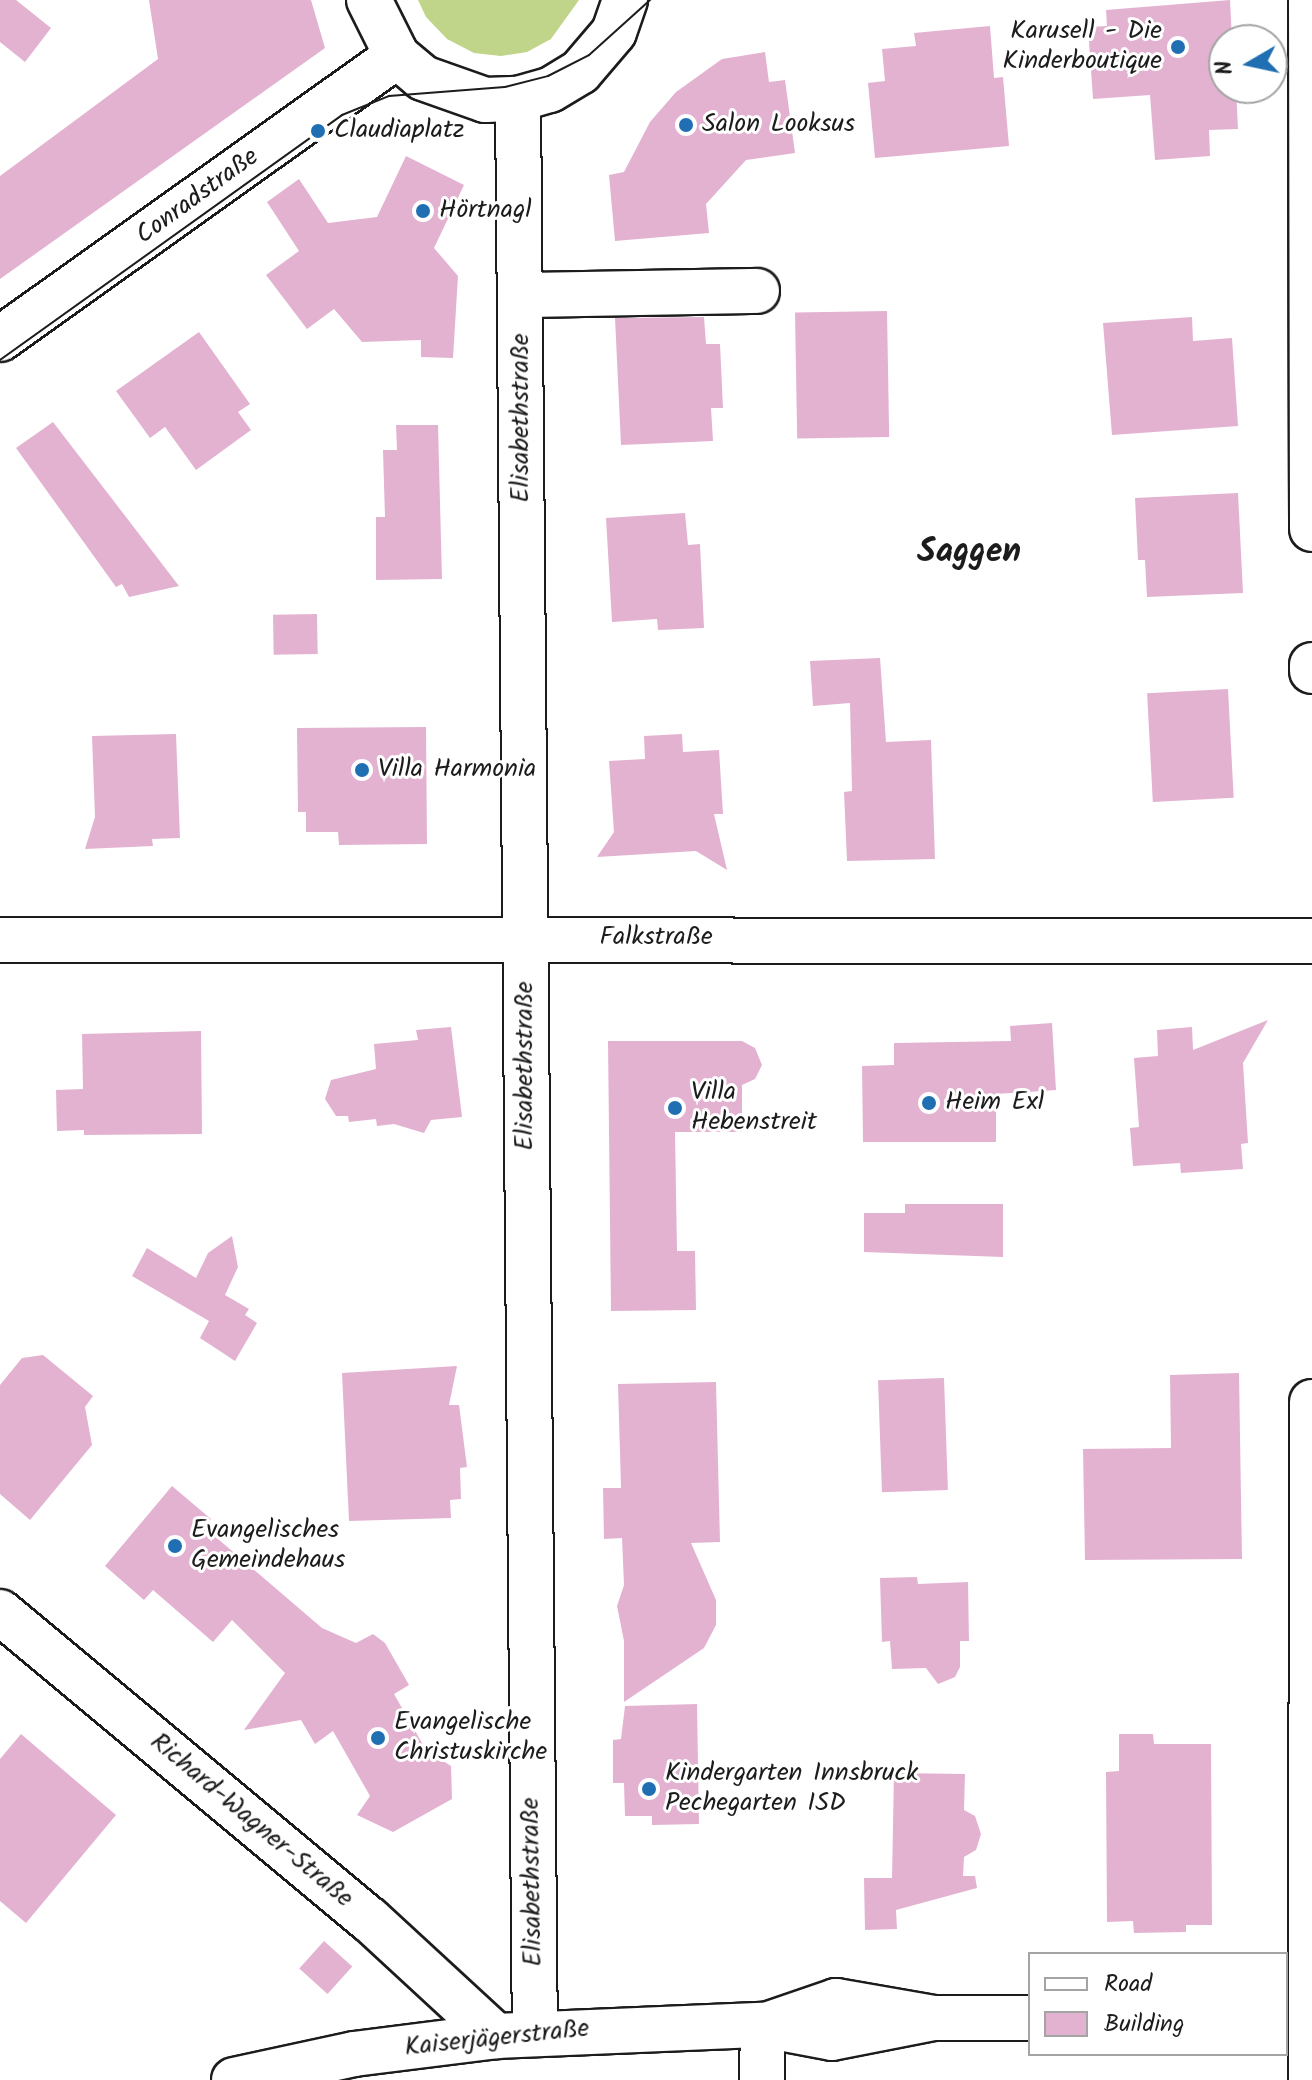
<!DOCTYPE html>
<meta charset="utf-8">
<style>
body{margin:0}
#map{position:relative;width:1312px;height:2080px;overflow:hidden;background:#fff;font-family:Kalam,sans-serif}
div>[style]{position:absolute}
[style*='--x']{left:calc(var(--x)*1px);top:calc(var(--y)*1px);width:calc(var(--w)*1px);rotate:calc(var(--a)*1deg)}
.green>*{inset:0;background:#c0d58a}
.building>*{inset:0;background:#e3b2d1;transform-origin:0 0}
.roads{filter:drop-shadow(2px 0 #1c1c1c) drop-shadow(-2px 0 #1c1c1c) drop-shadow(0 2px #1c1c1c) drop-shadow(0 -2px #1c1c1c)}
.minor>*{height:44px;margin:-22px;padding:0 22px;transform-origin:22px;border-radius:22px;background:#fff}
.tram>*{height:2px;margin:-1px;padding:0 1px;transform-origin:1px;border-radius:1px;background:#1c1c1c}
.dots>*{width:22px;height:22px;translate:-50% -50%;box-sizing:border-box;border:4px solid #fff;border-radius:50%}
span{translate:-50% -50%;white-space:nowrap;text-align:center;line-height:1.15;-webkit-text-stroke:6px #fff;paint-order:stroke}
.poi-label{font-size:26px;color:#1c1c1c}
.right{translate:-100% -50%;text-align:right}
.left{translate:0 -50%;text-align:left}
.street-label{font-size:26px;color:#1c1c1c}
.district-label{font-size:34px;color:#1c1c1c;font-weight:700}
.legend{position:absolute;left:1028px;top:1952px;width:260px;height:104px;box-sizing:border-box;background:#fff;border:2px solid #a4a4a4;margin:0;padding:10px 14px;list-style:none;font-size:24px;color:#1c1c1c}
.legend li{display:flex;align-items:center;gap:16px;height:40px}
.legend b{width:40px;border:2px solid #a4a4a4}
.north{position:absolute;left:1208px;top:24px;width:80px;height:80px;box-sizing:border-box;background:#fff;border:2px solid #a4a4a4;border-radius:50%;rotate:261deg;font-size:22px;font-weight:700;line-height:32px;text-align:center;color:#1c1c1c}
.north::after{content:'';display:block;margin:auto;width:28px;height:36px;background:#1f6fb2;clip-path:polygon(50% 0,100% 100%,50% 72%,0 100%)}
</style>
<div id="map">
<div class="green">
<i style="clip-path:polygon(418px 0,579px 0,551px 39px,527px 52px,501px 56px,474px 53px,447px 39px,426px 17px)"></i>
</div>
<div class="building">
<i style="clip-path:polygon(0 0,16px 0,51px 28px,25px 62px,0 42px)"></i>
<i style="clip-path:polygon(149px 0,311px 0,325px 48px,0 279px,0 176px,158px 59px)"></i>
<i style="clip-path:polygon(1230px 0,1232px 40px,1224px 40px,1224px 88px,1236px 88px,1238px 129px,1209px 130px,1210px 156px,1155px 160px,1150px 95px,1093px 99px,1088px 27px,1107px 26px,1106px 10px)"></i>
<i style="clip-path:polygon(990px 26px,994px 78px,1003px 77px,1009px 146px,875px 158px,868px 83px,885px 81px,882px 49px,916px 46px,914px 33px)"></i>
<i style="clip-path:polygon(765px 52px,769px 82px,785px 80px,795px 153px,746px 160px,706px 204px,709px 233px,615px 241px,609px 175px,624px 172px,650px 122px,676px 92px,722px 59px)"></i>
<i style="clip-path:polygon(406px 156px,464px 185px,434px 248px,458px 276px,453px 358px,421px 357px,421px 340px,362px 342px,334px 309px,307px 329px,266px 275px,299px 251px,267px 202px,299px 179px,328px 223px,377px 217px)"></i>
<i style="left:887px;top:311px;width:126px;height:92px;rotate:89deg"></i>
<i style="clip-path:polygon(704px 317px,706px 344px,720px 344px,723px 408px,711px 408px,713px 441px,621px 445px,615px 318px)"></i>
<i style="clip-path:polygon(1192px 317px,1193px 341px,1232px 338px,1238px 426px,1112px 435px,1103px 323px)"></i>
<i style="clip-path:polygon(199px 332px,250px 404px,238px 412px,251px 430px,196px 470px,165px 427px,150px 438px,116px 391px)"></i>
<i style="clip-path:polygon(53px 422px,179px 586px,129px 597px,122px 584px,116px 587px,16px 448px)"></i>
<i style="clip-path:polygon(396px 425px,438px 425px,442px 579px,376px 580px,376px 517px,385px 517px,383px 450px,397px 450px)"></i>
<i style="clip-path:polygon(1238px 493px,1243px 593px,1147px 597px,1145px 560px,1138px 560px,1135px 498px)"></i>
<i style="clip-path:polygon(685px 513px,688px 545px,700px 544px,704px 628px,658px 630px,657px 619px,612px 622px,606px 518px)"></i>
<i style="left:317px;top:614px;width:40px;height:44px;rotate:89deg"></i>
<i style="clip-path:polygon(880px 658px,886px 742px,931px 740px,935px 859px,847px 861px,844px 792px,852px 791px,850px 703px,813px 706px,810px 661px)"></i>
<i style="left:1228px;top:689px;width:109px;height:81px;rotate:87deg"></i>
<i style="clip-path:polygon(426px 727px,427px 844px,339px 845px,338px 832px,306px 832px,306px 812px,298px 812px,297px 728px)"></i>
<i style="clip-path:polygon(176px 734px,180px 838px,152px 839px,153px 846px,85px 849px,95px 817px,92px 736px)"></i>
<i style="clip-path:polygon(682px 734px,683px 752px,719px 750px,723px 814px,714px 814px,727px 870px,696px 851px,597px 857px,614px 832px,609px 761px,645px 759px,644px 736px)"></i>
<i style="clip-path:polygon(1268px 1020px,1243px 1063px,1248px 1143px,1241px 1144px,1243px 1169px,1181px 1173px,1180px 1163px,1133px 1166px,1130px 1128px,1139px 1127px,1134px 1058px,1158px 1056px,1157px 1030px,1192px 1027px,1193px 1050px)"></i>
<i style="clip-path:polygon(1052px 1023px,1056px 1090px,996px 1094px,996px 1142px,863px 1142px,862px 1066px,894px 1065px,894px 1043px,1011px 1041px,1010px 1026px)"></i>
<i style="clip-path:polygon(451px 1027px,462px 1117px,431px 1120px,424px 1133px,394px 1124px,377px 1126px,376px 1119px,349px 1122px,348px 1116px,336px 1116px,325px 1099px,331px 1080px,376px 1069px,374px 1044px,418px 1040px,416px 1030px)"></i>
<i style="clip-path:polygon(201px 1031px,202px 1134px,84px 1135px,84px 1130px,57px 1131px,56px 1090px,83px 1089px,82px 1034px)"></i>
<i style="clip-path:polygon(608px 1041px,742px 1041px,755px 1048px,762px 1065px,755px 1079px,742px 1085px,742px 1132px,675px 1132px,677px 1251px,695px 1251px,696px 1310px,611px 1311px)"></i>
<i style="clip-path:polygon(905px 1204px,1003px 1204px,1003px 1257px,864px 1252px,864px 1213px,905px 1213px)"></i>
<i style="clip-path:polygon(232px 1236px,238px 1267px,225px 1295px,249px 1309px,245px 1315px,257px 1323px,235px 1361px,200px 1338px,209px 1321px,132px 1276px,147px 1248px,196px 1278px,208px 1253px)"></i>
<i style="clip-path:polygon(43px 1355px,93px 1396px,85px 1407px,92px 1445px,30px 1520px,0 1494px,0 1385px,22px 1358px)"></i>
<i style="clip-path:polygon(457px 1366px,449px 1405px,459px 1405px,467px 1467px,460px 1468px,461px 1499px,450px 1500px,451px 1518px,349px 1521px,342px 1373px)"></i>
<i style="clip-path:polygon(1239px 1373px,1242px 1559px,1085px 1560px,1083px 1449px,1171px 1448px,1170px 1375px)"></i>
<i style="left:944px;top:1378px;width:112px;height:66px;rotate:88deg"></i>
<i style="clip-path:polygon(716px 1382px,720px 1542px,691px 1543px,716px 1600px,716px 1625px,704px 1648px,624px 1702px,624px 1641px,617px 1606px,624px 1585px,622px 1538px,604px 1539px,603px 1488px,621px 1488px,618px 1384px)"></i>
<i style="clip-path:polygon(172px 1486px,211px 1519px,204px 1527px,322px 1628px,356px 1643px,373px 1634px,385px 1643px,409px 1685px,394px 1694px,426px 1750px,451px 1766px,452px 1799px,393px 1832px,357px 1815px,370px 1796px,333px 1731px,315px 1744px,301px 1720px,244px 1730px,285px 1673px,232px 1620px,213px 1642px,153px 1590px,144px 1600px,105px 1566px)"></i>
<i style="clip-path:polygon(917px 1577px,918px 1584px,968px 1582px,969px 1641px,960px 1641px,960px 1667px,955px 1677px,938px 1684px,926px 1668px,892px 1669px,890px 1641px,882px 1642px,880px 1578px)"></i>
<i style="clip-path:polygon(697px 1704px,699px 1824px,652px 1825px,652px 1816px,625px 1816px,624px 1783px,613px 1783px,613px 1740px,621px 1739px,625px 1706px)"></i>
<i style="clip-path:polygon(21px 1734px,116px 1815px,26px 1923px,0 1901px,0 1759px)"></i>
<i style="clip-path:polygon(1119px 1734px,1153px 1734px,1154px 1744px,1211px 1744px,1212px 1925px,1186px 1925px,1186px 1932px,1134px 1933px,1133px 1921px,1107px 1922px,1106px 1772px,1119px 1771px)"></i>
<i style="clip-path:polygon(894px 1773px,965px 1774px,964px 1810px,975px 1816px,981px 1834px,976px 1850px,964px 1857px,963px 1876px,975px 1876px,977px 1888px,896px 1910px,897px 1929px,865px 1930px,864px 1878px,892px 1878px)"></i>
<i style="left:324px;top:1941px;width:38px;height:37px;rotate:42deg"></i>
</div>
<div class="roads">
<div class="minor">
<i style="--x:369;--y:0;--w:63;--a:63.4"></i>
<i style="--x:397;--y:56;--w:34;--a:40"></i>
<i style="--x:423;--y:78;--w:66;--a:19.5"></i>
<i style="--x:485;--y:100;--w:33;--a:-2"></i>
<i style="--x:518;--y:99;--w:33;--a:-16"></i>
<i style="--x:550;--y:90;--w:35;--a:-31"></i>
<i style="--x:580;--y:72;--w:52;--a:-49.6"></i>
<i style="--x:614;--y:32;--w:34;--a:-71"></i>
<i style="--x:1311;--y:0;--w:529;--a:89.89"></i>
<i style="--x:518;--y:99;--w:1934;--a:89.5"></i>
<i style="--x:522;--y:295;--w:235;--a:-1"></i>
<i style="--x:0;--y:339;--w:488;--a:-35.5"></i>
<i style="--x:1312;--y:665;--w:6;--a:90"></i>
<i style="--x:0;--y:940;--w:1312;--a:0.04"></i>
<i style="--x:0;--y:1612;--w:480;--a:39.8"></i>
<i style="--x:369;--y:1919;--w:173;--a:42.7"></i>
<i style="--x:766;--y:2025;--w:74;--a:-18.9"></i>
<i style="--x:836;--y:2001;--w:99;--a:9.8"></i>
<i style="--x:934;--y:2018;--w:96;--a:0"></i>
<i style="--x:234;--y:2080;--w:123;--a:-12.2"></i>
<i style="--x:354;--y:2054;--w:143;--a:-7.2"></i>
<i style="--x:496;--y:2036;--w:267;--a:-2.4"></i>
<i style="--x:763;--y:2025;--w:70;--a:10.7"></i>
<i style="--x:832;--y:2038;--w:104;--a:-11.1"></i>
<i style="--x:762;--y:2080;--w:55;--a:-89"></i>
<i style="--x:1311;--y:2080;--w:678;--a:-89.92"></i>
</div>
</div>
<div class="tram">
<i style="--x:0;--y:360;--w:421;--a:-35.6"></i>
<i style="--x:342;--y:115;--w:51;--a:-22"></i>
<i style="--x:389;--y:96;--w:116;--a:-4.4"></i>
<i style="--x:505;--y:87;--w:44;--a:-14.3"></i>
<i style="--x:548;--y:76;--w:46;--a:-27.1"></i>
<i style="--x:589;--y:55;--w:82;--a:-42"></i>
</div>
<div class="dots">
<i style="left:1178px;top:47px;background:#1f6fb2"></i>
<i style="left:686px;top:125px;background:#1f6fb2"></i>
<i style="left:318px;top:131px;background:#1f6fb2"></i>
<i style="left:423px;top:211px;background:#1f6fb2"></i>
<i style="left:362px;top:770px;background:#1f6fb2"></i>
<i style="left:929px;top:1103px;background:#1f6fb2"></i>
<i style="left:675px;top:1108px;background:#1f6fb2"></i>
<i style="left:175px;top:1546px;background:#1f6fb2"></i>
<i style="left:378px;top:1738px;background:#1f6fb2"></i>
<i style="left:649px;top:1789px;background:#1f6fb2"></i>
</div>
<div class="poi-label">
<span class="right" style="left:1162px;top:47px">Karusell - Die<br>Kinderboutique</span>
<span class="left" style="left:702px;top:125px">Salon Looksus</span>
<span class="left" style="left:334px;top:131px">Claudiaplatz</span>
<span class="left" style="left:439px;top:211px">Hörtnagl</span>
<span class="left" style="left:378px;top:770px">Villa Harmonia</span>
<span class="left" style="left:691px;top:1108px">Villa<br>Hebenstreit</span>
<span class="left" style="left:945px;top:1103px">Heim Exl</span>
<span class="left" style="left:191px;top:1546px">Evangelisches<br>Gemeindehaus</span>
<span class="left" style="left:394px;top:1738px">Evangelische<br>Christuskirche</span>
<span class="left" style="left:665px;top:1789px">Kindergarten Innsbruck<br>Pechegarten ISD</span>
</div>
<div class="street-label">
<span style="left:198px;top:197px;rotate:-36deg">Conradstraße</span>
<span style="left:522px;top:418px;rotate:-90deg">Elisabethstraße</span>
<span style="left:656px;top:938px">Falkstraße</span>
<span style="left:526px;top:1066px;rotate:-90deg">Elisabethstraße</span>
<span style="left:251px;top:1821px;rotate:40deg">Richard-Wagner-Straße</span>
<span style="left:533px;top:1882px;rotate:-91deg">Elisabethstraße</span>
<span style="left:497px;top:2039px;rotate:-6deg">Kaiserjägerstraße</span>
</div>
<div class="district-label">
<span style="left:969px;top:553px">Saggen</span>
</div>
<ul class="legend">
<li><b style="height:10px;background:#fff"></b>Road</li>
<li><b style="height:22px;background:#e3b2d1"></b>Building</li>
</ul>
<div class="north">N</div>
</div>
